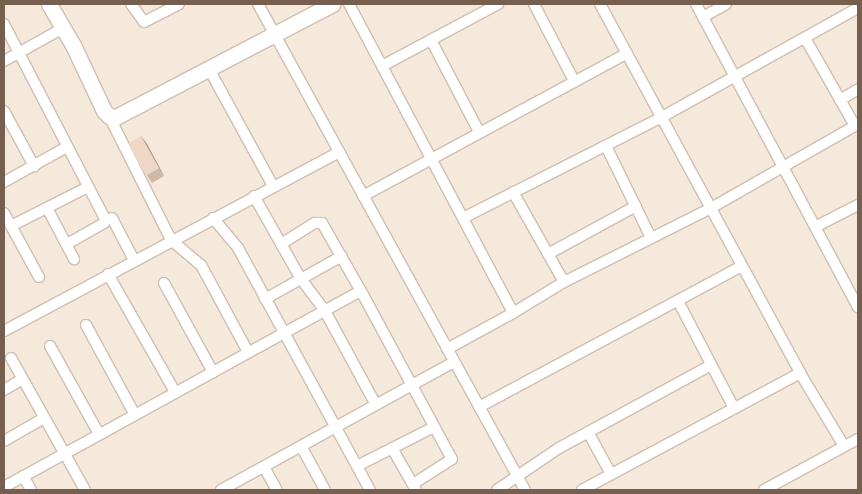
<!DOCTYPE html>
<style>
body{margin:0}
#map{position:relative;width:862px;height:494px;overflow:hidden;background:#fcf6ec;font-family:Karla,sans-serif}
div>[style]{position:absolute}
[style*='--x']{left:calc(var(--x)*1px);top:calc(var(--y)*1px);width:calc(var(--w)*1px);rotate:calc(var(--a)*1deg)}
.residential>*{inset:0;background:#f4e9db;transform-origin:0 0}
.roads{filter:drop-shadow(1px 0 #cebfb1) drop-shadow(-1px 0 #cebfb1) drop-shadow(0 1px #cebfb1) drop-shadow(0 -1px #cebfb1)}
.street>*{height:10px;margin:-5px;padding:0 5px;transform-origin:5px;border-radius:5px;background:#fff}
.secondary>*{height:15px;margin:-7.5px;padding:0 7.5px;transform-origin:7.5px;border-radius:7.5px;background:#fff}
.wall>*{inset:0;background:#ceb9a9}
.shaded-wall>*{inset:0;background:#a8968a}
.building>*{inset:0;background:#f0d7c5;transform-origin:0 0}
span{translate:-50% -50%;white-space:nowrap;text-align:center;line-height:1.15;-webkit-text-stroke:4px #fefaf3;paint-order:stroke}
.frame{position:absolute;inset:0;border:5px solid #775f4f;pointer-events:none}
</style>
<div id="map">
<div class="residential">
<i style="left:4px;top:4px;width:854px;height:486px"></i>
</div>
<div class="roads">
<div class="street">
<i style="--x:131;--y:4;--w:22;--a:54"></i>
<i style="--x:144;--y:22;--w:39;--a:-27"></i>
<i style="--x:258;--y:4;--w:555;--a:61.22"></i>
<i style="--x:349;--y:4;--w:350;--a:62"></i>
<i style="--x:513;--y:313;--w:60;--a:-31.3"></i>
<i style="--x:564;--y:282;--w:165;--a:-26.7"></i>
<i style="--x:711;--y:208;--w:169;--a:-29.7"></i>
<i style="--x:534;--y:4;--w:87;--a:62.5"></i>
<i style="--x:600;--y:4;--w:420;--a:61.5"></i>
<i style="--x:800;--y:373;--w:85;--a:58.9"></i>
<i style="--x:696;--y:4;--w:344;--a:61.9"></i>
<i style="--x:703;--y:17;--w:26;--a:-29"></i>
<i style="--x:4;--y:24;--w:220;--a:62.6"></i>
<i style="--x:105;--y:219;--w:4;--a:104"></i>
<i style="--x:104;--y:223;--w:43;--a:150.4"></i>
<i style="--x:805;--y:38;--w:101;--a:60.4"></i>
<i style="--x:431;--y:40;--w:104;--a:62.4"></i>
<i style="--x:4;--y:61;--w:68;--a:-29.2"></i>
<i style="--x:382;--y:66;--w:132;--a:-28.1"></i>
<i style="--x:209;--y:69;--w:133;--a:61.3"></i>
<i style="--x:840;--y:100;--w:21;--a:-31"></i>
<i style="--x:4;--y:111;--w:63;--a:61.4"></i>
<i style="--x:109;--y:116;--w:139;--a:63.4"></i>
<i style="--x:171;--y:240;--w:39;--a:40"></i>
<i style="--x:201;--y:265;--w:99;--a:61.6"></i>
<i style="--x:606;--y:146;--w:102;--a:63.9"></i>
<i style="--x:4;--y:182;--w:72;--a:-29.1"></i>
<i style="--x:513;--y:192;--w:103;--a:60.5"></i>
<i style="--x:254;--y:196;--w:95;--a:60.5"></i>
<i style="--x:301;--y:279;--w:40;--a:53"></i>
<i style="--x:325;--y:311;--w:107;--a:61.5"></i>
<i style="--x:363;--y:196;--w:300;--a:-28.4"></i>
<i style="--x:47;--y:208;--w:58;--a:62.1"></i>
<i style="--x:4;--y:213;--w:73;--a:61.3"></i>
<i style="--x:112;--y:218;--w:47;--a:62.4"></i>
<i style="--x:213;--y:218;--w:39;--a:50"></i>
<i style="--x:238;--y:248;--w:276;--a:61.4"></i>
<i style="--x:463;--y:218;--w:223;--a:-26.9"></i>
<i style="--x:662;--y:117;--w:224;--a:-29.1"></i>
<i style="--x:11;--y:226;--w:86;--a:-26.9"></i>
<i style="--x:817;--y:226;--w:46;--a:-27.1"></i>
<i style="--x:281;--y:244;--w:40;--a:-32"></i>
<i style="--x:315;--y:223;--w:7;--a:0"></i>
<i style="--x:322;--y:223;--w:78;--a:60.2"></i>
<i style="--x:361;--y:291;--w:191;--a:61.6"></i>
<i style="--x:452;--y:459;--w:46;--a:147.3"></i>
<i style="--x:548;--y:254;--w:100;--a:-28.6"></i>
<i style="--x:108;--y:274;--w:136;--a:60.4"></i>
<i style="--x:164;--y:283;--w:102;--a:61.2"></i>
<i style="--x:265;--y:299;--w:88;--a:-29.2"></i>
<i style="--x:678;--y:301;--w:121;--a:62.4"></i>
<i style="--x:86;--y:325;--w:102;--a:61.4"></i>
<i style="--x:4;--y:331;--w:380;--a:-28.1"></i>
<i style="--x:50;--y:346;--w:101;--a:60.9"></i>
<i style="--x:447;--y:349;--w:75;--a:-28.6"></i>
<i style="--x:11;--y:358;--w:151;--a:60.7"></i>
<i style="--x:4;--y:390;--w:21;--a:-31"></i>
<i style="--x:479;--y:407;--w:298;--a:-28.2"></i>
<i style="--x:588;--y:432;--w:48;--a:61.3"></i>
<i style="--x:4;--y:441;--w:46;--a:-29.9"></i>
<i style="--x:301;--y:446;--w:50;--a:61.4"></i>
<i style="--x:392;--y:448;--w:48;--a:60.3"></i>
<i style="--x:357;--y:466;--w:86;--a:-26.9"></i>
<i style="--x:264;--y:467;--w:26;--a:61"></i>
<i style="--x:23;--y:476;--w:16;--a:60"></i>
<i style="--x:4;--y:487;--w:407;--a:-28.8"></i>
<i style="--x:221;--y:490;--w:266;--a:-28.8"></i>
<i style="--x:497;--y:490;--w:75;--a:-34.1"></i>
<i style="--x:559;--y:448;--w:173;--a:-28.6"></i>
<i style="--x:582;--y:490;--w:247;--a:-28.2"></i>
<i style="--x:764;--y:490;--w:107;--a:-28.5"></i>
</div>
<div class="secondary">
<i style="--x:49;--y:4;--w:48;--a:59.7"></i>
<i style="--x:73;--y:45;--w:73;--a:64.8"></i>
<i style="--x:104;--y:111;--w:7;--a:45"></i>
<i style="--x:109;--y:116;--w:7;--a:8"></i>
<i style="--x:116;--y:117;--w:244;--a:-27.6"></i>
</div>
</div>
<div class="wall">
<i style="clip-path:polygon(141px 136px,147px 144px,164px 176px,152px 183px,146px 174px)"></i>
</div>
<div class="shaded-wall">
<i style="clip-path:polygon(141px 136px,147px 144px,164px 176px,159px 168px)"></i>
</div>
<div class="building">
<i style="left:141px;top:136px;width:37px;height:15px;rotate:61deg"></i>
</div>
<div class="frame"></div>
</div>
